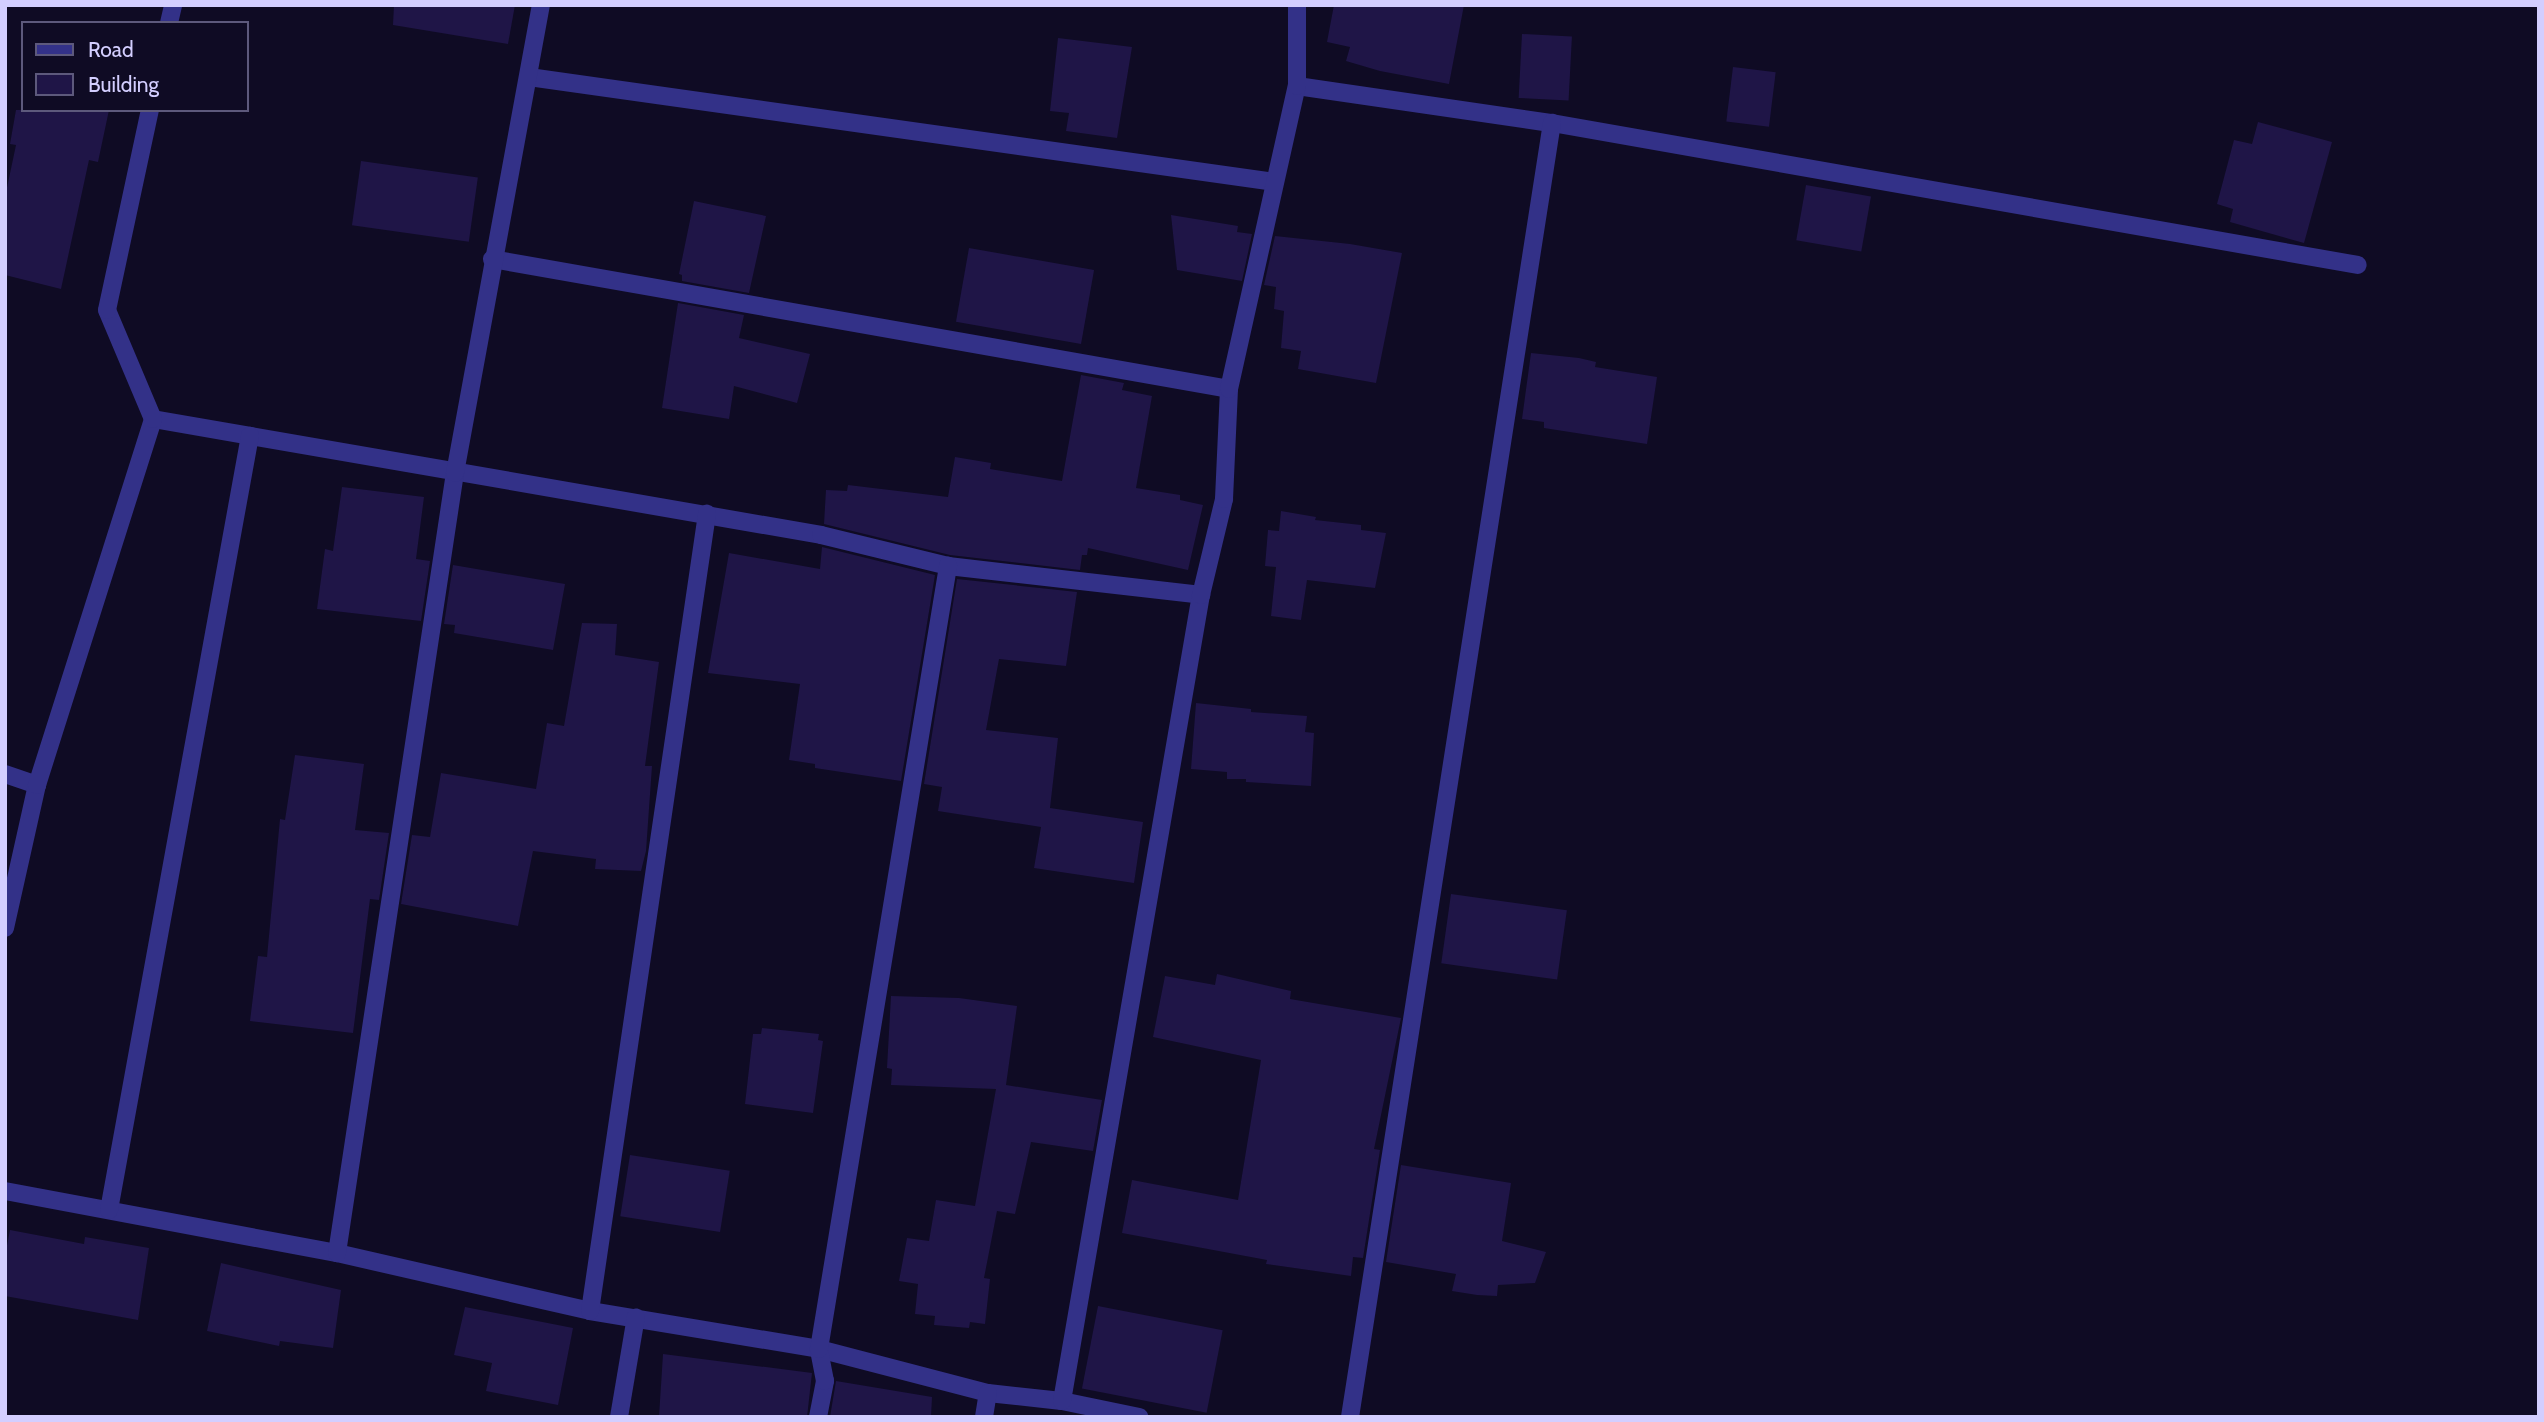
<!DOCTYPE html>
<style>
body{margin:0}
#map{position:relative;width:2544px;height:1422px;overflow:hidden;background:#0f0b24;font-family:Cabin,sans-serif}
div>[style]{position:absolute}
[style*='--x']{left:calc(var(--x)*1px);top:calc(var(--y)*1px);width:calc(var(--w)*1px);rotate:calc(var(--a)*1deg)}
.building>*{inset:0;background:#1f1547;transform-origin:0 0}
.minor>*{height:18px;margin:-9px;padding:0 9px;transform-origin:9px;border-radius:9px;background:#333188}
span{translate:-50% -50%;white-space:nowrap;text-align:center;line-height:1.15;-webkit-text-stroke:5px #0f0b24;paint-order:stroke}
.frame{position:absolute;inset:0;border:7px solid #d3ceff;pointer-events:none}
.legend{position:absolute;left:21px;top:21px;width:228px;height:91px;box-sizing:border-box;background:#0f0b24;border:2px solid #5d597c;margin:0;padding:9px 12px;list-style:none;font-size:21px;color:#d3ceff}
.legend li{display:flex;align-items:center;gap:14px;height:35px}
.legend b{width:35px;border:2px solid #5d597c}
</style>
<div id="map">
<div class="building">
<i style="clip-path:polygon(394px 5px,515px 5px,508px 44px,393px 25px)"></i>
<i style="clip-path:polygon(1334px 5px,1464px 5px,1449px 84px,1380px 71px,1346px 61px,1350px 47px,1327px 42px)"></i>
<i style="left:1522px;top:34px;width:50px;height:64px;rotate:3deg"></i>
<i style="clip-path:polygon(1058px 38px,1132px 47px,1117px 138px,1066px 131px,1069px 113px,1050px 111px)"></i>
<i style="left:1733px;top:67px;width:43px;height:55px;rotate:7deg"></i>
<i style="clip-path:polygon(16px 110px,109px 110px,98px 162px,89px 160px,61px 289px,5px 275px,5px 197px,16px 145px,10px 144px)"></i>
<i style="clip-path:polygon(2258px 122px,2332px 142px,2304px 243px,2230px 222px,2233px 209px,2217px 204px,2234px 140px,2252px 144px)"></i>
<i style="left:361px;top:161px;width:118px;height:65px;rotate:8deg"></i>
<i style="left:1806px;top:185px;width:66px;height:56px;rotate:10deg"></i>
<i style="clip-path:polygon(694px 201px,766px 216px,749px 293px,682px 281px,682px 275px,679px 274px)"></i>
<i style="clip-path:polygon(1171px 215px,1238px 226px,1237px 232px,1252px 234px,1242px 281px,1177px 270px)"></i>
<i style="clip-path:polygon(1275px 236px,1350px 244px,1402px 253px,1376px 383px,1298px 369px,1301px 351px,1281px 348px,1284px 311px,1274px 309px,1276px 287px,1264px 285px)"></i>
<i style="left:969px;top:248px;width:127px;height:75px;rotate:10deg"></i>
<i style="clip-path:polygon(678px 303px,744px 315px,739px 338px,810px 354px,797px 403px,734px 386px,729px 419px,662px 408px)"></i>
<i style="clip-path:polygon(1531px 353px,1579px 358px,1596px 362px,1595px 367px,1657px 377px,1647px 444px,1544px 428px,1544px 422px,1522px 419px)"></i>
<i style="clip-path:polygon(1081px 375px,1124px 383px,1122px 390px,1152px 396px,1136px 488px,1180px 495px,1180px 500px,1203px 505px,1188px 570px,1088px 548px,1087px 555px,1082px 555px,1080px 570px,950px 555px,824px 524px,826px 490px,847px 491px,848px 485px,948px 497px,955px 457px,991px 463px,990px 469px,1062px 481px)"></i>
<i style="clip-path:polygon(342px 487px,424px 497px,416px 559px,430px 561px,421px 621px,317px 609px,325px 549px,333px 551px)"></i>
<i style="clip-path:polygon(1281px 511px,1316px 517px,1315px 520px,1361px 525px,1361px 530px,1386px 533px,1375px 588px,1307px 580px,1301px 620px,1271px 616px,1276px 567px,1265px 566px,1268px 530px,1279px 531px)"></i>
<i style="clip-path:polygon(822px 547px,935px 575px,901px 781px,815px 768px,815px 764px,789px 760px,800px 684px,708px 673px,729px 553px,820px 569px)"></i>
<i style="clip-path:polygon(453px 565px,565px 584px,553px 650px,454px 633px,455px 625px,444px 624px)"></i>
<i style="clip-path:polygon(957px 579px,1077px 592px,1066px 666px,999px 659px,986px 730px,1058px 738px,1050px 808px,1143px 822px,1134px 883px,1034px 868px,1041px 827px,938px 811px,942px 787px,924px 784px)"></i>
<i style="clip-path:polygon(582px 623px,617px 624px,615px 655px,659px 662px,645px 766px,652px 766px,646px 851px,641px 871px,595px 869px,596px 859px,533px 851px,518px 926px,401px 904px,412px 835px,430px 837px,441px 773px,536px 789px,547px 723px,564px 726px)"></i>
<i style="clip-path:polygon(1196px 703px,1251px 709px,1251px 712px,1307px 716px,1305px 732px,1314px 733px,1311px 786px,1246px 782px,1246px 779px,1227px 779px,1227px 772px,1191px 769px)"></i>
<i style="clip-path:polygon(295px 755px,364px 764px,355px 830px,389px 833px,379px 900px,370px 899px,353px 1033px,250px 1021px,258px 956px,267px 957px,280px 819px,285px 820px)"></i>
<i style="left:1451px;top:894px;width:117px;height:70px;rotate:8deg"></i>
<i style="clip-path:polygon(1217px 974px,1291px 991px,1290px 999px,1401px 1018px,1374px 1149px,1380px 1150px,1363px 1258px,1353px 1257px,1351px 1276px,1266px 1264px,1267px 1260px,1122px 1233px,1132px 1180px,1238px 1200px,1261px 1060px,1153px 1037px,1165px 976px,1215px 985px)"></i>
<i style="clip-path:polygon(891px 996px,959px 998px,1017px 1006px,1006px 1085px,1102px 1100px,1093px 1151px,1031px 1142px,1015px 1214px,997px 1211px,984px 1278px,990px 1279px,985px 1324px,970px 1322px,969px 1328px,934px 1325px,935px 1316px,915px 1314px,918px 1284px,899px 1281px,907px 1238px,929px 1241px,936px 1200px,975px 1206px,996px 1089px,891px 1085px,892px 1069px,887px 1068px)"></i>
<i style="clip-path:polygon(762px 1028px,819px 1034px,818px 1040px,823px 1041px,813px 1113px,745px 1104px,753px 1034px,761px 1034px)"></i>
<i style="left:630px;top:1155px;width:101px;height:62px;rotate:9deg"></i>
<i style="clip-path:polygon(1401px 1165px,1511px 1183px,1502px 1241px,1546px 1252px,1535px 1283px,1498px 1285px,1497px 1296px,1477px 1295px,1452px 1291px,1456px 1274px,1386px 1262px)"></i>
<i style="clip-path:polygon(10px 1230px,84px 1244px,85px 1237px,149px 1248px,138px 1320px,5px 1296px,5px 1256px)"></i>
<i style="clip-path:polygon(221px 1263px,341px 1290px,333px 1348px,280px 1341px,279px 1346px,207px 1331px)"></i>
<i style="left:1098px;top:1306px;width:127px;height:84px;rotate:11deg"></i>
<i style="clip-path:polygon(465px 1307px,573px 1328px,558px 1405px,486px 1391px,492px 1363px,454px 1355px)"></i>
<i style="clip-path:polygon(663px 1354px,812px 1373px,807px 1417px,659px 1417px)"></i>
<i style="clip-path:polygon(836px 1381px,932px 1397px,931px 1417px,830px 1417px)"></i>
</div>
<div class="minor">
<i style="--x:169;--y:23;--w:18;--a:-77"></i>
<i style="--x:529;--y:77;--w:752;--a:8.02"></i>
<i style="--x:1297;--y:86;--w:258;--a:8.3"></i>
<i style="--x:1552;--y:123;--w:818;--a:9.99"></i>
<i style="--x:492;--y:259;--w:748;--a:10"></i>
<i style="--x:153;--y:419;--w:678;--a:9.85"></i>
<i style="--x:821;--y:535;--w:131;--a:13.7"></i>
<i style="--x:948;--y:566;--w:255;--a:6.5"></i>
<i style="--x:5;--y:774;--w:34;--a:19"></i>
<i style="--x:5;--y:928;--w:147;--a:-77.4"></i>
<i style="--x:37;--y:785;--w:384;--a:-72.4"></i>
<i style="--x:153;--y:419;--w:118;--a:-112.9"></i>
<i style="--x:107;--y:310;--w:205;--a:-77.9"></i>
<i style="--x:5;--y:1191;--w:338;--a:10.6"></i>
<i style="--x:337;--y:1253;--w:260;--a:12.9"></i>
<i style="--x:590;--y:1311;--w:232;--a:9.4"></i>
<i style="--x:819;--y:1349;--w:175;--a:14.6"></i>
<i style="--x:988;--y:1393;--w:74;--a:6.2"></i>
<i style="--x:1062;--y:1401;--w:79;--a:11.7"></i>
<i style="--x:109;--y:1210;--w:787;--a:-79.68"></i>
<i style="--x:337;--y:1253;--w:789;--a:-81.4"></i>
<i style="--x:455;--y:473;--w:476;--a:-79.6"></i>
<i style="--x:590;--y:1311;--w:806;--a:-81.65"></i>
<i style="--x:1062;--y:1401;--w:818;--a:-80.22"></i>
<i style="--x:1201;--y:595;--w:99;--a:-76.5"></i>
<i style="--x:1224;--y:499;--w:110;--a:-87.4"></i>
<i style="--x:1229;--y:389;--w:311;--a:-77.4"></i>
<i style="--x:1297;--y:86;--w:81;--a:-90"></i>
<i style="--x:619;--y:1417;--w:101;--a:-80.4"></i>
<i style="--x:818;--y:1417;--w:37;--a:-79"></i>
<i style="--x:825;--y:1381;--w:33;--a:-101"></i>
<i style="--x:819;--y:1349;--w:794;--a:-80.64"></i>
<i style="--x:984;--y:1417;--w:24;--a:-81"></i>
<i style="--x:1350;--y:1417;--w:1310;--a:-81.13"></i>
</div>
<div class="frame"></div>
<ul class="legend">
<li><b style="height:9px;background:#333188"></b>Road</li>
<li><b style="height:19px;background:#1f1547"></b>Building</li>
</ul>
</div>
